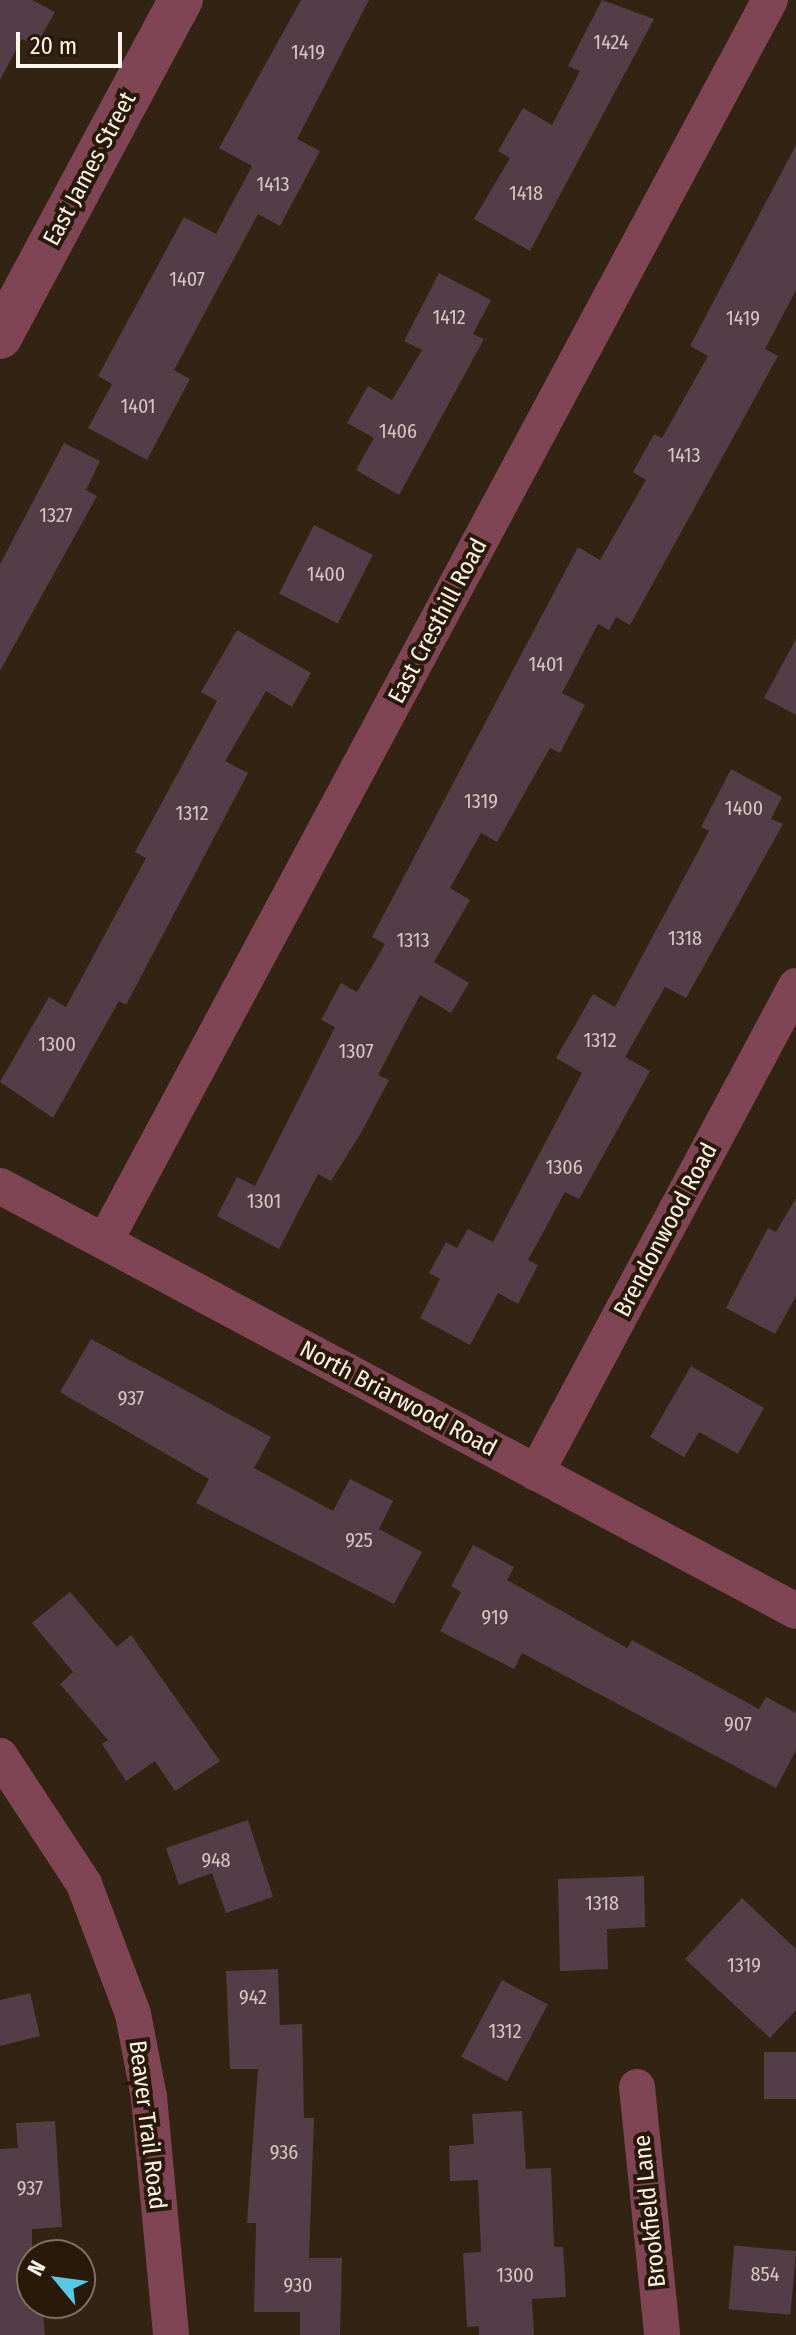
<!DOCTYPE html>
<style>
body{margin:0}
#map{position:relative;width:796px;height:2335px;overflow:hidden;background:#332312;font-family:"Fira Sans Condensed",sans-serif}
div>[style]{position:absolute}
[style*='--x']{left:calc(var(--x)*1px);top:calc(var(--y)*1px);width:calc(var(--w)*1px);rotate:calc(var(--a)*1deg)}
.building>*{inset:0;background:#553d48;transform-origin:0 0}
.minor>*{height:36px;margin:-18px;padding:0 18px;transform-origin:18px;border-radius:18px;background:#804554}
.tertiary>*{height:44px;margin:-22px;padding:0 22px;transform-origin:22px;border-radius:22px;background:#804554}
span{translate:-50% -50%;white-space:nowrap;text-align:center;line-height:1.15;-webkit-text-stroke:8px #291908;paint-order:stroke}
.number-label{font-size:20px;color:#d4c6c0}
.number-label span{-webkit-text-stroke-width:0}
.street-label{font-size:24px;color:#fef3e8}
.north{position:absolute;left:16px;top:2239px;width:80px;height:80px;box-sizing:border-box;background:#291908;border:2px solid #7e7062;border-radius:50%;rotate:299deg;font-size:22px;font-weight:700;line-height:32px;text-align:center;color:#fef3e8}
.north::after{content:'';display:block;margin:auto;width:28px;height:36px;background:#59c8e5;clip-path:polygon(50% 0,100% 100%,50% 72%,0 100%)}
.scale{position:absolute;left:16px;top:32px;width:106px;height:36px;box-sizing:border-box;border:4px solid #fef3e8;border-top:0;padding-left:10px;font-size:24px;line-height:28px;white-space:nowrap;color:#fef3e8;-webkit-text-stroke:6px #291908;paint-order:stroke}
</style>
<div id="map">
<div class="building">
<i style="clip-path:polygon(0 0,32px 0,55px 12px,36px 46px,22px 39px,0 80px)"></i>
<i style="clip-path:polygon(301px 0,369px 0,297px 139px,320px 151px,280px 226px,258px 214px,174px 370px,190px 379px,147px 460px,88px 428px,112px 384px,98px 376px,184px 217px,216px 234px,252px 166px,219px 148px)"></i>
<i style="clip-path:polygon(602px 0,654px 19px,530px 251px,474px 219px,510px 158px,498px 151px,523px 108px,552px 125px,580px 71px,568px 66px)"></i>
<i style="clip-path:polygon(796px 145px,796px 290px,765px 349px,778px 356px,630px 625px,616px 617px,609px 630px,598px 624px,562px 693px,585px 705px,560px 753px,550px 748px,497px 842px,481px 833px,450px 888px,470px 900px,434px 962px,469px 983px,451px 1013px,420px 995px,378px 1075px,389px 1080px,361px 1133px,331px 1181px,318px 1174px,279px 1249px,217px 1216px,237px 1177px,255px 1186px,335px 1027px,321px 1020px,341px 983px,357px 992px,385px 944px,372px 937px,578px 547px,600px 560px,646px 480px,633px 472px,654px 434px,662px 438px,708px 356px,690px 346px)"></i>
<i style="clip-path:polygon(439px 273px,491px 300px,473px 334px,484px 339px,399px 495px,356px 470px,374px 438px,347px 423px,368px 386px,392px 400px,422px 350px,404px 341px)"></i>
<i style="clip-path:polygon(64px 443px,100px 461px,86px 490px,97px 496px,0 671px,0 564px)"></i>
<i style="left:314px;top:525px;width:66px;height:77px;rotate:27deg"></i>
<i style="clip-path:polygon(237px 630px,311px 673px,292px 707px,266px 691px,225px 761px,248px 773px,126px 1005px,119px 1001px,53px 1118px,0 1082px,49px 997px,66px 1007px,146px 858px,135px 852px,217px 701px,201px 692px)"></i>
<i style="clip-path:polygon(796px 639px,796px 715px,764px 698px)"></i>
<i style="clip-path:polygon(731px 769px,782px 797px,771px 819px,783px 824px,686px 998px,665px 987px,625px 1057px,650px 1071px,579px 1199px,565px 1192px,528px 1260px,538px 1265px,518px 1304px,498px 1293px,470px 1345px,420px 1318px,440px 1279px,429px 1273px,446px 1242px,457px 1248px,468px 1229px,493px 1242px,582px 1073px,556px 1058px,593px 994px,615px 1007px,709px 831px,701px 827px)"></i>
<i style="clip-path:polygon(796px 1198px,796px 1296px,775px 1334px,726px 1308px,768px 1228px,776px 1232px)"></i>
<i style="clip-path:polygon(91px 1339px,271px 1437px,254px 1468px,333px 1511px,350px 1479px,393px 1501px,379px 1529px,422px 1552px,394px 1604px,196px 1503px,209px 1479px,60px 1392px)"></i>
<i style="clip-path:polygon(691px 1366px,764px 1408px,738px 1454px,699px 1432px,684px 1457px,650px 1437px)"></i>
<i style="clip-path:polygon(473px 1545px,514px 1567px,507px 1580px,627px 1648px,632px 1640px,759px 1709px,766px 1697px,796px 1713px,796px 1750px,776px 1788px,522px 1653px,514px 1669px,440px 1631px,461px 1592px,451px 1586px)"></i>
<i style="clip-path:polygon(70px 1592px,117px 1647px,131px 1635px,220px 1761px,175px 1791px,155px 1761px,126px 1781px,102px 1744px,108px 1740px,60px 1684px,73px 1672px,32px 1623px)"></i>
<i style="clip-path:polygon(248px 1820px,273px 1897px,226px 1913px,212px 1873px,179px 1885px,166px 1848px)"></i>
<i style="clip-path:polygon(644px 1876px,645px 1927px,607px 1929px,608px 1969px,560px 1971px,558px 1879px)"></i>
<i style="clip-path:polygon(742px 1898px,796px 1949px,796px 2010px,770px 2038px,685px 1959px)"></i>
<i style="clip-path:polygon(278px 1969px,280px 2025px,302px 2024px,304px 2118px,314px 2118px,309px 2258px,342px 2258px,340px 2335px,300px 2335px,300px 2312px,254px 2312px,256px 2223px,247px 2223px,258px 2069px,230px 2069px,226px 1971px)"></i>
<i style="left:502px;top:1980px;width:52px;height:87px;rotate:28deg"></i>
<i style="clip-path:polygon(30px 1993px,40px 2036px,0 2046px,0 2000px)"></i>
<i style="left:796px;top:2052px;width:47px;height:32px;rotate:90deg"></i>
<i style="clip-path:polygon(522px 2111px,526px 2169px,551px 2168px,554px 2247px,563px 2247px,566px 2297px,532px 2299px,534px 2335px,479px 2335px,479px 2326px,467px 2327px,463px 2253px,481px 2252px,478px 2180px,450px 2181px,449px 2146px,474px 2144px,472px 2114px)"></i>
<i style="clip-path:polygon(55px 2121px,62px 2227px,32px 2229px,32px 2303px,42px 2303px,45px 2335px,0 2335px,0 2149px,18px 2148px,16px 2123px)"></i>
<i style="left:796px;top:2251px;width:64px;height:62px;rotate:95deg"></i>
</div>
<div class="minor">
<i style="--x:0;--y:1186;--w:902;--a:28.1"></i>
<i style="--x:105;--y:1241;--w:1408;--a:-61.82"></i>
<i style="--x:536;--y:1473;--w:552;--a:-61.9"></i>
<i style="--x:0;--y:1756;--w:153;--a:56.7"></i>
<i style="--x:84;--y:1884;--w:139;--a:69.3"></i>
<i style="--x:133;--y:2014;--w:85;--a:79.1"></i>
<i style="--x:149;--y:2097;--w:239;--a:84.7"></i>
<i style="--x:637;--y:2087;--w:249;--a:84.2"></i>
</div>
<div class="tertiary">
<i style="--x:0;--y:337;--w:383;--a:-61.8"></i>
</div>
<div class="number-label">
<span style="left:611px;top:42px">1424</span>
<span style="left:308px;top:52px">1419</span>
<span style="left:273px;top:184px">1413</span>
<span style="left:526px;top:193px">1418</span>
<span style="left:187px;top:279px">1407</span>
<span style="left:449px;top:317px">1412</span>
<span style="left:743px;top:318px">1419</span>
<span style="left:138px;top:406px">1401</span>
<span style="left:398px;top:431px">1406</span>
<span style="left:684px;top:455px">1413</span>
<span style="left:56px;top:515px">1327</span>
<span style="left:326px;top:574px">1400</span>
<span style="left:546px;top:664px">1401</span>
<span style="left:481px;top:801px">1319</span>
<span style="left:744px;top:808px">1400</span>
<span style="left:192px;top:813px">1312</span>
<span style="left:685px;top:938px">1318</span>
<span style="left:413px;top:940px">1313</span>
<span style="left:600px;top:1040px">1312</span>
<span style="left:57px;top:1044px">1300</span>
<span style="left:356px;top:1051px">1307</span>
<span style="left:564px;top:1167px">1306</span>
<span style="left:264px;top:1201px">1301</span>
<span style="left:131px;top:1398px">937</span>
<span style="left:359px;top:1540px">925</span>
<span style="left:495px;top:1617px">919</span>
<span style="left:738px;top:1724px">907</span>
<span style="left:216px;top:1860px">948</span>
<span style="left:602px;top:1903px">1318</span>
<span style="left:744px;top:1965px">1319</span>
<span style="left:253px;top:1997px">942</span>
<span style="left:505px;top:2031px">1312</span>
<span style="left:284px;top:2152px">936</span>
<span style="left:30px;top:2188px">937</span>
<span style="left:765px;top:2274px">854</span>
<span style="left:515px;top:2275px">1300</span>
<span style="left:298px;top:2285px">930</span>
</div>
<div class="street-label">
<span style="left:90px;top:169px;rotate:-62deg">East James Street</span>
<span style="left:438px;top:621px;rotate:-62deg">East Cresthill Road</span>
<span style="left:666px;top:1230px;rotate:-62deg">Brendonwood Road</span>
<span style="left:398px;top:1399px;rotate:28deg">North Briarwood Road</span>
<span style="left:147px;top:2125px;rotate:83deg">Beaver Trail Road</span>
<span style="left:650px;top:2211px;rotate:-96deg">Brookfield Lane</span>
</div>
<div class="north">N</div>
<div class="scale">20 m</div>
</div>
